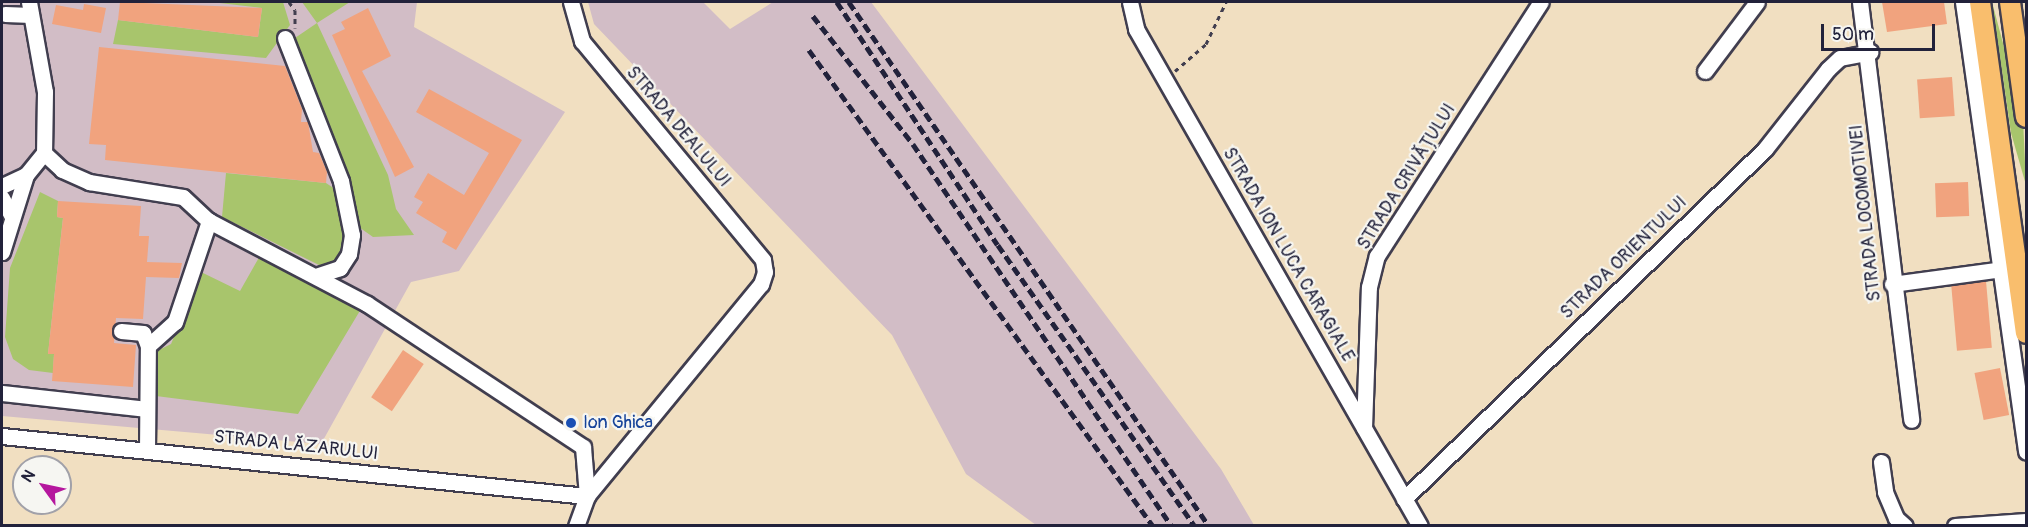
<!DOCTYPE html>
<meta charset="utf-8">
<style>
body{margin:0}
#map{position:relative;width:2028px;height:527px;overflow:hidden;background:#f1dfc1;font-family:Pangolin,sans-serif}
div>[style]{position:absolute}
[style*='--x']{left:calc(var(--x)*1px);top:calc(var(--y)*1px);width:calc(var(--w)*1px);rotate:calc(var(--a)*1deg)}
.industrial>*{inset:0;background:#d2bdc6}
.green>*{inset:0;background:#a8c56c}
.building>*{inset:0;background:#f1a37e;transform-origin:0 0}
.path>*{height:3px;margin-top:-1.5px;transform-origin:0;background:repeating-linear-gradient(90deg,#413e4f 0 4.5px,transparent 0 9px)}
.roads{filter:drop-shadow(2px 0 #413e4f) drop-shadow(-2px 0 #413e4f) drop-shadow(0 2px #413e4f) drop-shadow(0 -2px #413e4f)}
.minor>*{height:15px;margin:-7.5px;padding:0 7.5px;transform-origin:7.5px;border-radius:7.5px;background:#fff}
.major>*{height:20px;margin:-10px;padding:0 10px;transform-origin:10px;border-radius:10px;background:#f9be6d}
.rail>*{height:4.5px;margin-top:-2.25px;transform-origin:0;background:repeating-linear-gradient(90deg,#22223b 0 9px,transparent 0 13.5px)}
.dots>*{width:16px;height:16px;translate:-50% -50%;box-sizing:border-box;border:3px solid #f6f6f2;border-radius:50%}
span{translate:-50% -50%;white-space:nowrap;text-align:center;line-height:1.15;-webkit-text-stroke:4.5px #f6f6f2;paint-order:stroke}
.street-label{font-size:18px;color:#22223b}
.transit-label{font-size:18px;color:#164399}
.left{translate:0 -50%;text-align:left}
.frame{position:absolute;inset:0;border:3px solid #22223b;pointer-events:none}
.north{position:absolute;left:12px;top:455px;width:60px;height:60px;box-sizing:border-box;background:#f6f6f2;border:2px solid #a1a1a9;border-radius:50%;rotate:303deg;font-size:16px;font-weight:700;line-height:24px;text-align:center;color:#22223b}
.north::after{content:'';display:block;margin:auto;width:21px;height:27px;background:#b5179e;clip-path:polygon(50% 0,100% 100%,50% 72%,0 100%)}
.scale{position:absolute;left:1821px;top:24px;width:114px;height:27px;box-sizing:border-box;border:3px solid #22223b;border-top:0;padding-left:8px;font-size:18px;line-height:21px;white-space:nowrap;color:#22223b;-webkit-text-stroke:4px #f6f6f2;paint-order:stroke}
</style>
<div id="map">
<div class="industrial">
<i style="clip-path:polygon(2px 2px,417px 2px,414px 27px,565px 112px,459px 271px,411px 282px,321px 444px,2px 416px)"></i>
<i style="clip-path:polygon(588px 2px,703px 2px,730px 29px,773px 2px,871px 2px,1221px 469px,1254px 525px,1036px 525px,966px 474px,892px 335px,594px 24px)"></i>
</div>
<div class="green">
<i style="clip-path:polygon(211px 2px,283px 2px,290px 25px,266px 58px,113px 44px,118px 20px,258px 37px,262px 8px)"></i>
<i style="clip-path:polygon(302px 2px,350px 2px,317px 23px,388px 175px,396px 209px,414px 235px,373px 237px,356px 225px,352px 193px,292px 40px,317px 23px)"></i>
<i style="clip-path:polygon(1992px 2px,2023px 118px,2026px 185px,2011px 133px)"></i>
<i style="clip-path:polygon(226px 173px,326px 183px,338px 191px,346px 239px,337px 259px,323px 267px,222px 217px)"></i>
<i style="clip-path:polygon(40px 192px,58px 201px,57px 217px,63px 218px,48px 354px,54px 354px,53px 373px,29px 370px,13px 359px,5px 337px,10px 268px)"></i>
<i style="clip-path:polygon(261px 254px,361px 309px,298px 414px,156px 396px,157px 351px,171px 344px,201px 272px,240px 291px)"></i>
</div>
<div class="building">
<i style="clip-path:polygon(120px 2px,262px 8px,258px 37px,118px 20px)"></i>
<i style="clip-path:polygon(1882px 2px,1944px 2px,1947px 24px,1887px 32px)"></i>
<i style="clip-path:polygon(84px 4px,106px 8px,101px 33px,52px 24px,56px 5px,83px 10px)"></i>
<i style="clip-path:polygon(368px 8px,391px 56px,362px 71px,414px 167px,395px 177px,332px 35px,345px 29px,341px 22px)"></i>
<i style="clip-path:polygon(99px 47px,285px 66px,302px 109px,301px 122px,308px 122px,313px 152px,319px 153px,327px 172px,326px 183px,105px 160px,106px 145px,89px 144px)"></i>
<i style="left:1952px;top:77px;width:39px;height:35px;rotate:86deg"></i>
<i style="clip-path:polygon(429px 89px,522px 140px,456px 250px,442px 242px,447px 232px,416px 213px,423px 202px,414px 197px,428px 173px,464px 195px,489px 153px,416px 112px)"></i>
<i style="left:1968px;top:182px;width:34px;height:33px;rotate:88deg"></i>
<i style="clip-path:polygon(58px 201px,141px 206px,139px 236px,149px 236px,147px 262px,182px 263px,179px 278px,146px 277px,143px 319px,116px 318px,114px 343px,136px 345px,133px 387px,52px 381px,54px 354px,48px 354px,63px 218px,57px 217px)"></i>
<i style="left:1986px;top:281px;width:67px;height:35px;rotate:85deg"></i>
<i style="left:403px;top:350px;width:25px;height:57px;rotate:34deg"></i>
<i style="left:2000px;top:368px;width:48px;height:26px;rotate:79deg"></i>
</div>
<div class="path">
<i style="--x:289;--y:2;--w:10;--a:53"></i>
<i style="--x:295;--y:10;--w:18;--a:90"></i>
<i style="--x:1175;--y:71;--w:41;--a:-41.1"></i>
<i style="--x:1206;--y:44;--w:47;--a:-64.5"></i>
</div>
<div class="roads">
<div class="minor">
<i style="--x:29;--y:2;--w:91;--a:79.9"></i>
<i style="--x:45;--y:92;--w:61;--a:90.9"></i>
<i style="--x:44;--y:153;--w:25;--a:43"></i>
<i style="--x:62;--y:170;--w:30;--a:24"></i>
<i style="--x:89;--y:182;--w:95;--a:9.1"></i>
<i style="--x:183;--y:197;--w:35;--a:43"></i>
<i style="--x:209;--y:221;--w:178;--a:27.7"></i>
<i style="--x:367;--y:304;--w:259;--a:33.5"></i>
<i style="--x:583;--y:447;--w:49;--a:85.3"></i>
<i style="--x:571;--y:2;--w:41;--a:74.2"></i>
<i style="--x:582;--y:41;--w:284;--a:50.4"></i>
<i style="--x:763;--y:260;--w:12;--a:81"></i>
<i style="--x:765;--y:272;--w:13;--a:108"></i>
<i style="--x:761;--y:284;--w:274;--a:129.4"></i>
<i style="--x:587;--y:496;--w:32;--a:110"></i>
<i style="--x:1130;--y:2;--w:28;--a:77"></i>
<i style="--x:1136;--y:29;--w:572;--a:60.26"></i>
<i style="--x:1860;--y:2;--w:421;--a:83"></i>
<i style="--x:1963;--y:2;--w:454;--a:82"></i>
<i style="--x:5;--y:14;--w:26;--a:2"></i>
<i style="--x:285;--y:38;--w:154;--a:68.6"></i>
<i style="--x:341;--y:181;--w:55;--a:78.5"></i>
<i style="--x:352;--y:235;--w:19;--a:99"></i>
<i style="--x:349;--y:254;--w:17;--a:123"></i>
<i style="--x:340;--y:268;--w:23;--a:162"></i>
<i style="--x:1705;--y:71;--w:86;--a:-53"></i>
<i style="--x:2;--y:186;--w:26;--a:-25"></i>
<i style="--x:2;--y:198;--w:19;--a:62"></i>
<i style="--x:2;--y:252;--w:81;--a:-72.7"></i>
<i style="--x:26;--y:175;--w:28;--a:-51"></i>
<i style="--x:1892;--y:284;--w:135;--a:-7.7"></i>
<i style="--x:121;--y:331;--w:22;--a:5"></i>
<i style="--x:143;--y:333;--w:14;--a:69"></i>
<i style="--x:2;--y:393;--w:146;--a:6.3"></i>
<i style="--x:1364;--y:428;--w:141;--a:-88"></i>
<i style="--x:1369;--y:287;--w:32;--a:-76"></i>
<i style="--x:1377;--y:256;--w:302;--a:-57.2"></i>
<i style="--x:2;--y:436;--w:588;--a:5.86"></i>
<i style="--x:147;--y:451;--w:105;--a:-89.5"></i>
<i style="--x:148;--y:346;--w:36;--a:-42"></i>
<i style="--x:175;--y:322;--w:107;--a:-71.4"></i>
<i style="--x:1881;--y:462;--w:30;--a:82"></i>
<i style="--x:1885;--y:492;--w:28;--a:67"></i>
<i style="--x:1896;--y:518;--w:12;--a:42"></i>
<i style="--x:1404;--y:499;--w:503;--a:-44.11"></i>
<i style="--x:1765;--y:149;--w:102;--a:-51.8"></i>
<i style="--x:1828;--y:69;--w:16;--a:-43"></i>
<i style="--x:1840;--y:58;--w:31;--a:-11"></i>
<i style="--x:1955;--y:526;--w:71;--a:-4"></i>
</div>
<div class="major">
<i style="--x:1980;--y:2;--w:334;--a:82.1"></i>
<i style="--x:2010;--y:2;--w:116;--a:82.1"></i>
</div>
</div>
<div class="rail">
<i style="--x:837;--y:2;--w:291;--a:56.5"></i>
<i style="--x:998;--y:245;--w:343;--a:55"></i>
<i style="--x:849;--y:2;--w:636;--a:55.51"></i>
<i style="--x:813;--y:16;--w:162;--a:52"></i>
<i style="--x:913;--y:144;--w:462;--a:55.9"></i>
<i style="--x:809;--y:50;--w:587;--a:54.14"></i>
</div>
<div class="dots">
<i style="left:571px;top:423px;background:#1a4fb4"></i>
</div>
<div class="street-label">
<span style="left:678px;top:127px;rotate:50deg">STRADA DEALULUI</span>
<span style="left:1407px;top:177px;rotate:-58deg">STRADA CRIVĂȚULUI</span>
<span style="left:1866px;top:213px;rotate:-96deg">STRADA LOCOMOTIVEI</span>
<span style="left:1288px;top:255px;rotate:60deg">STRADA ION LUCA CARAGIALE</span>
<span style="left:1624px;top:258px;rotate:-44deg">STRADA ORIENTULUI</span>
<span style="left:296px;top:446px;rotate:6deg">STRADA LĂZARULUI</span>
</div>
<div class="transit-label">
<span class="left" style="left:583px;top:423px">Ion Ghica</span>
</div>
<div class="frame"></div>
<div class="north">N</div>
<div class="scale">50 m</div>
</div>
